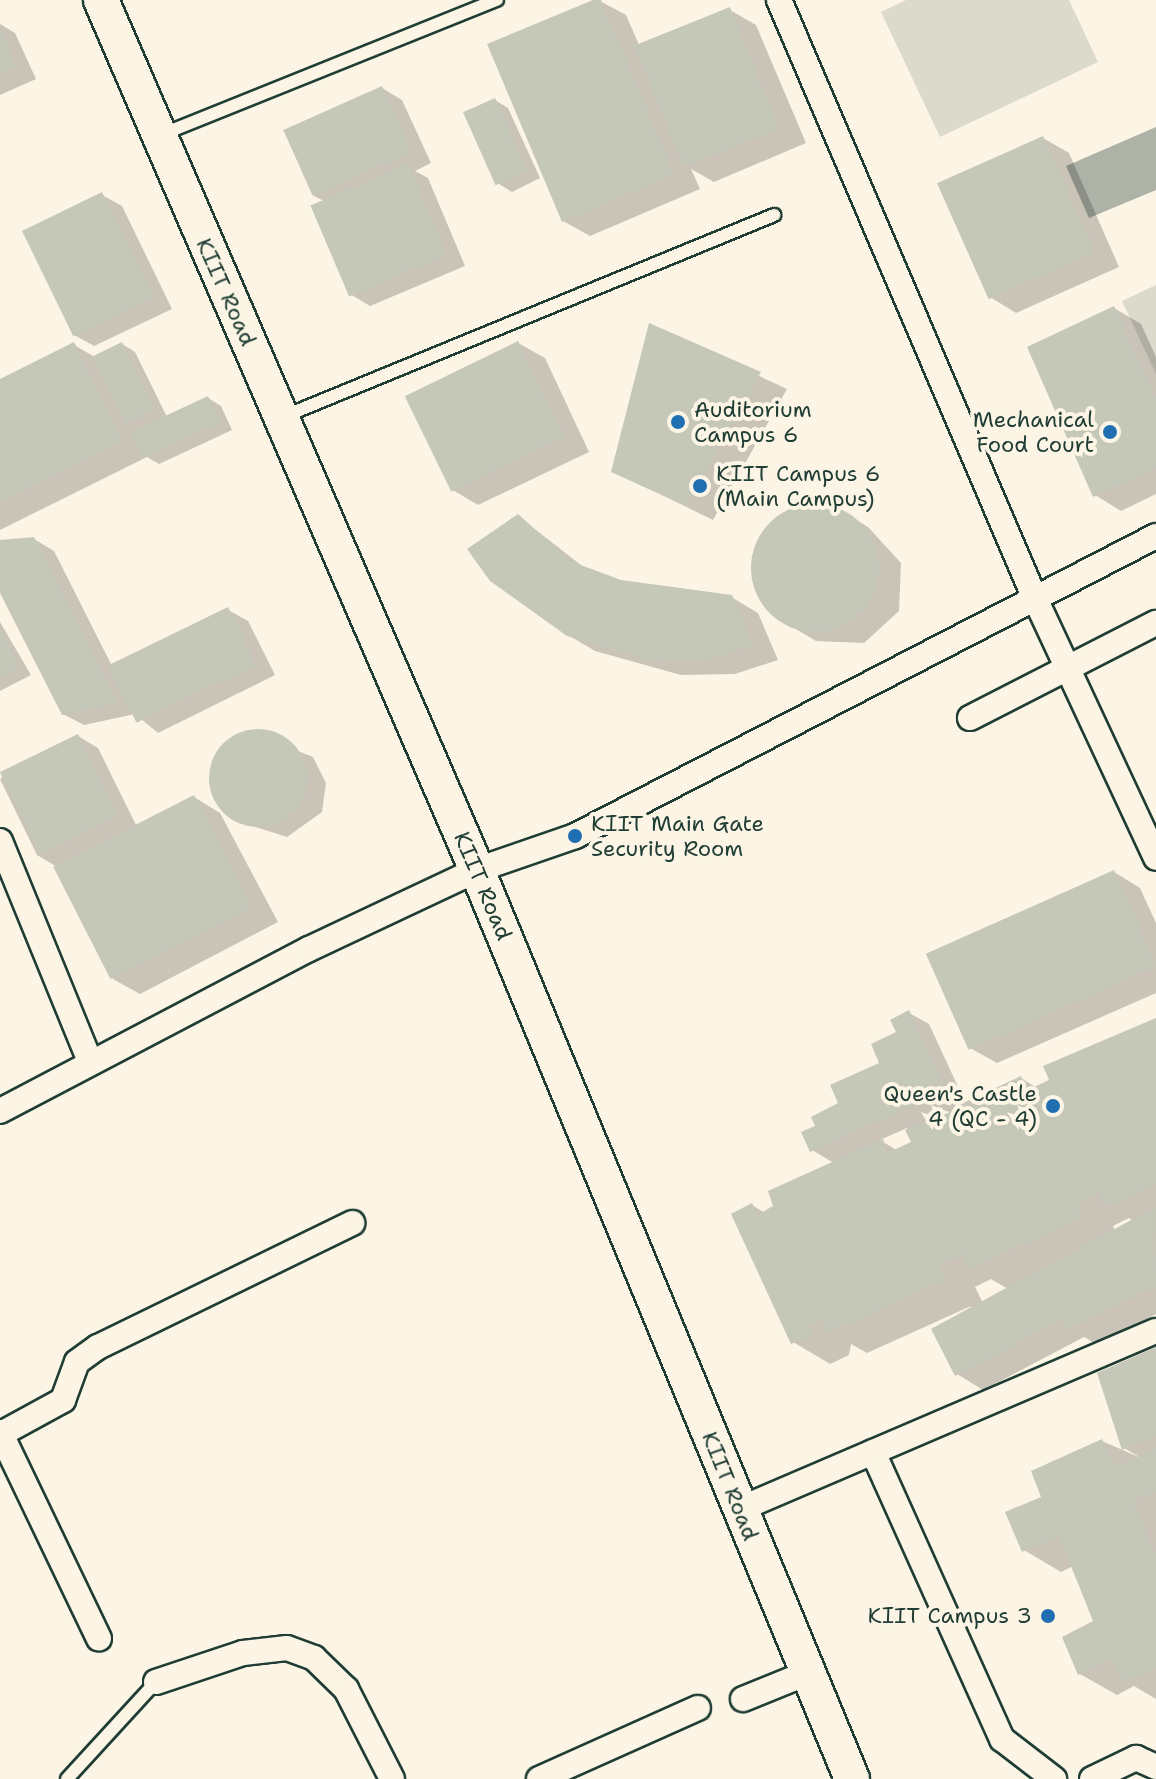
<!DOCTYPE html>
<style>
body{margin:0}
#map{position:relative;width:1156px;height:1779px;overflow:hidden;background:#fcf5e5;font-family:"Shantell Sans",sans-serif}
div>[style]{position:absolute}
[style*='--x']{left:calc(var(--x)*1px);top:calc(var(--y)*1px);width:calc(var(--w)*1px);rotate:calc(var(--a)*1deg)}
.green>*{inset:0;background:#dcdacc}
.water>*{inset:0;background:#aeb3a7}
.shadow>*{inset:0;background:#0003}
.building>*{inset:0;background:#c5c7b9;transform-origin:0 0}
.round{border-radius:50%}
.roads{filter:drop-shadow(2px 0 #1f3d34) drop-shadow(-2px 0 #1f3d34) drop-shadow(0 2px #1f3d34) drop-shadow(0 -2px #1f3d34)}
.lane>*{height:12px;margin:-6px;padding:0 6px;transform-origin:6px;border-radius:6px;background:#fcf5e5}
.street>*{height:24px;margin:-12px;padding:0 12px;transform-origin:12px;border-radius:12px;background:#fcf5e5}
.secondary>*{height:34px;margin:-17px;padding:0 17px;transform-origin:17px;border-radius:17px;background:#fcf5e5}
.dots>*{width:22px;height:22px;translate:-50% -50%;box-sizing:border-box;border:4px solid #fcf5e5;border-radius:50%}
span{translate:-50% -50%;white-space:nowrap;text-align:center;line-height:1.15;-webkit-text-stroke:8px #fcf5e5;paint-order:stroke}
.street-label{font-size:22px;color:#1f3d34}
.poi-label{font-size:22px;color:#1f3d34}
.left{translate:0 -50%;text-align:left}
.right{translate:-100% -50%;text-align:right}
</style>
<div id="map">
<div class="green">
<i style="clip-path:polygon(906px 0,1069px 0,1098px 62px,940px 137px,881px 12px)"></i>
<i style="clip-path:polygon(1156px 285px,1156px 374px,1122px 301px)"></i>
</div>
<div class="water">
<i style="clip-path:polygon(1156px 127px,1156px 190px,1089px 218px,1066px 166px)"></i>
</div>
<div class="shadow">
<i style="clip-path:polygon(598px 0,626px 15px,640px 47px,730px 10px,756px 25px,806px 143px,714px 182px,691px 169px,700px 189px,590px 236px,563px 221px)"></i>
<i style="clip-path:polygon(0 24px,15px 33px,36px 79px,0 95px)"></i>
<i style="clip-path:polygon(382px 88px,402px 100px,431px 163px,415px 171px,428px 178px,465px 266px,370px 306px,350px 294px,324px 201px,314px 196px)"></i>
<i style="clip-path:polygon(495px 100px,508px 108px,540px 178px,512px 192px,499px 184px)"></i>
<i style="clip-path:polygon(1043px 138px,1069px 153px,1119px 267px,1016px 313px,990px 297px)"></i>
<i style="clip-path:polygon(102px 195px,122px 206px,172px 309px,94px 346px,74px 335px)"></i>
<i style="clip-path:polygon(1114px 308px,1141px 324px,1156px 357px,1156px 494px,1121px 511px,1095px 495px)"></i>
<i style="clip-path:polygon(651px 326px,787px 389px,713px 520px,613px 471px)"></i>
<i style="clip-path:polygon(518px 343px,545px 358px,589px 452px,478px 505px,451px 489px)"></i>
<i style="clip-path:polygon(122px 344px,135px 352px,167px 417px,208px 398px,221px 406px,232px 430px,159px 464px,147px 457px,0 530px,0 381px,74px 345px,95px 357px)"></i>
<i style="clip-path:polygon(793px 509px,841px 511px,868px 527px,901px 563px,899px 611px,864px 643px,816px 641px,789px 625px,756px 590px,758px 542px)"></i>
<i style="clip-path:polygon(518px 516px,586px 569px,620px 582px,731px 597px,758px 613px,778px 660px,735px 674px,681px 675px,595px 651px,568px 635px)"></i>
<i style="clip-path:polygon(34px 539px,54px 551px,112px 666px,228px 610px,248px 621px,275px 675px,158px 733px,135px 714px,84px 725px,63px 714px,0 588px,0 542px)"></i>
<i style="clip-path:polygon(0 622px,31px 675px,0 691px)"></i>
<i style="clip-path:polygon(250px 732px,313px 757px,326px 783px,322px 812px,287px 837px,237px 821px,212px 786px,216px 757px)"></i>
<i style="clip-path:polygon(78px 736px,98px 748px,137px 827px,194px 797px,220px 813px,278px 922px,140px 994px,113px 979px,59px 868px,37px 855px,0 779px)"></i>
<i style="clip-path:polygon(1114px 872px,1140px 888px,1156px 923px,1156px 993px,997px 1063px,970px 1048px)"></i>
<i style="clip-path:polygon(evenodd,909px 1013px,929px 1024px,966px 1104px,1021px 1078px,1037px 1088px,1156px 1020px,1156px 1314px,1096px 1344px,1084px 1337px,983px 1390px,957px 1374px,971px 1306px,867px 1353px,851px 1344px,849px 1355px,830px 1364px,793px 1342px,752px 1205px,765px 1213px,834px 1163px,812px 1150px,818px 1127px,881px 1064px,909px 1013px,907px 1128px,914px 1143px,898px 1151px,880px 1140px,907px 1128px,909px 1013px,1129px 1218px,1133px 1221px,1115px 1231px,1113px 1226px,1129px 1218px,909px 1013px,991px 1279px,1008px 1289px,983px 1303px,975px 1287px,991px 1279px)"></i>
<i style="clip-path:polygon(1156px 1349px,1156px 1699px,1134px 1686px,1117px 1695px,1080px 1674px,1096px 1622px,1073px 1566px,1061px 1572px,1024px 1550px,1044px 1498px,1102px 1441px,1141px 1458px,1124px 1448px)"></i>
</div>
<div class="building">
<i style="clip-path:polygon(593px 0,601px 0,674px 174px,562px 222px,487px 44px)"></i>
<i style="left:730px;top:7px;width:131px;height:103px;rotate:68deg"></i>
<i style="clip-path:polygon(0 30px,17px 68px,0 75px)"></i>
<i style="left:382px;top:86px;width:72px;height:108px;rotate:66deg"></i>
<i style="left:495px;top:98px;width:80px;height:35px;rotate:66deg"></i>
<i style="left:1043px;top:136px;width:127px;height:116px;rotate:66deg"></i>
<i style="left:408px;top:164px;width:99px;height:106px;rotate:67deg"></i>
<i style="left:102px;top:192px;width:117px;height:89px;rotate:64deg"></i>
<i style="clip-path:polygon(1114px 306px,1156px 397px,1156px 467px,1093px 497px,1027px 347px)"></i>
<i style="clip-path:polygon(649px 323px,761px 372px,686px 506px,611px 472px)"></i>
<i style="left:518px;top:341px;width:106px;height:126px;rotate:64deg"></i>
<i style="clip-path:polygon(74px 342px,123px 441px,0 503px,0 379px)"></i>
<i style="left:122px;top:342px;width:76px;height:34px;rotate:64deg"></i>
<i style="left:208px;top:396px;width:29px;height:84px;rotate:65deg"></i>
<i class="round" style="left:751px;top:504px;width:128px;height:128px"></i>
<i style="clip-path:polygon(518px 514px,570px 561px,621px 580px,732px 595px,753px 645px,707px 660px,653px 661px,567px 636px,490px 581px,467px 549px)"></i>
<i style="clip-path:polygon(34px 537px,118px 703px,62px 715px,0 593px,0 540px)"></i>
<i style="left:228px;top:607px;width:64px;height:133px;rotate:64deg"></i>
<i style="clip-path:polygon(0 630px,19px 667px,0 677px)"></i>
<i class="round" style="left:209px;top:729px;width:98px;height:98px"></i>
<i style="left:78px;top:734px;width:92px;height:87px;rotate:64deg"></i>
<i style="left:194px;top:795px;width:126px;height:158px;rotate:63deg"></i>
<i style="left:1114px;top:870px;width:105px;height:206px;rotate:66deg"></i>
<i style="clip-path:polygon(909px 1010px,946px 1090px,810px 1152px,801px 1132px,815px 1126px,811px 1117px,838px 1103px,830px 1085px,879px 1063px,871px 1044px,896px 1032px,890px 1020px)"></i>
<i style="clip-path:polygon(1156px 1018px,1156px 1183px,1106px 1207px,1099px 1193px,1077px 1204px,1082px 1218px,969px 1269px,963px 1255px,939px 1265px,947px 1279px,828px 1333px,822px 1320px,809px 1326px,813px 1334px,791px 1344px,731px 1214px,752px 1203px,757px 1215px,773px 1206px,768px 1191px,883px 1139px,887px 1153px,911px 1142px,905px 1130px,1021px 1076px,1026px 1091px,1049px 1080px,1043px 1066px)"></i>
<i style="clip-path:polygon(1155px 1207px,1156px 1286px,1068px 1330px,1062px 1320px,955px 1376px,931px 1329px)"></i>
<i style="clip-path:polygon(1156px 1347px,1156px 1435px,1122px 1450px,1097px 1373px)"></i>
<i style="clip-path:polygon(1102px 1439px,1115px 1467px,1156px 1449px,1156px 1491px,1132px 1501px,1156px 1555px,1156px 1668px,1123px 1682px,1113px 1658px,1078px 1675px,1062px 1637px,1093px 1621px,1059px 1536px,1022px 1552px,1005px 1512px,1041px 1497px,1031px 1471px)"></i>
</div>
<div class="roads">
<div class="lane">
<i style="--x:163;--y:134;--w:360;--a:-21.9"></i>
<i style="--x:285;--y:416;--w:529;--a:-22.34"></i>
<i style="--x:67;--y:1779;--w:132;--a:-47.5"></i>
</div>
<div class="street">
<i style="--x:779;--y:0;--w:646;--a:66.85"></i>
<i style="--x:1033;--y:594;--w:291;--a:65"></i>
<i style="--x:970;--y:718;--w:209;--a:-27.1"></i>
<i style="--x:0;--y:841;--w:239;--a:67.8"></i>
<i style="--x:0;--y:1111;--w:349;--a:-27.7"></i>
<i style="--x:309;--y:949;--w:186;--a:-25.2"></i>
<i style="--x:477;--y:870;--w:104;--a:-19.1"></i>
<i style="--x:575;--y:836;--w:654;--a:-27.31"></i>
<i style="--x:0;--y:1432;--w:229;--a:64.4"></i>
<i style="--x:1;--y:1434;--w:71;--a:-28.7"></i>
<i style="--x:63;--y:1400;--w:40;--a:-69.8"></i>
<i style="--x:77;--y:1362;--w:26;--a:-36"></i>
<i style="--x:98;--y:1347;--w:283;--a:-26"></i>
<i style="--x:873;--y:1452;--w:315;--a:65.8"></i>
<i style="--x:1002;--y:1739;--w:66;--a:37.6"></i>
<i style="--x:740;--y:1509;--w:452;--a:-23.2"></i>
<i style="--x:156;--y:1682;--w:92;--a:-18.4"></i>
<i style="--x:243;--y:1653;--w:44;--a:-6.5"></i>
<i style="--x:287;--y:1648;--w:29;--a:20"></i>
<i style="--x:314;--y:1658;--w:45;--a:44.1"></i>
<i style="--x:346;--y:1689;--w:101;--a:62.9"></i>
<i style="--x:743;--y:1699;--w:69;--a:-22.1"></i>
<i style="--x:539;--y:1779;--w:174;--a:-24.1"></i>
<i style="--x:1092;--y:1779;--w:49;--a:-25.5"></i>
<i style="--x:1136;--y:1758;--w:22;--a:24"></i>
</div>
<div class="secondary">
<i style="--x:101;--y:0;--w:948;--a:66.63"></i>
<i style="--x:477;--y:870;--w:983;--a:67.58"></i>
</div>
</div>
<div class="dots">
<i style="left:678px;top:422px;background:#1f6fb2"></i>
<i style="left:1110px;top:432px;background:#1f6fb2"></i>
<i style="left:700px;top:486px;background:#1f6fb2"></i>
<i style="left:575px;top:836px;background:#1f6fb2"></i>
<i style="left:1053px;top:1106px;background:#1f6fb2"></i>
<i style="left:1048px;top:1616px;background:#1f6fb2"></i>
</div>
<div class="street-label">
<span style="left:226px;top:292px;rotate:66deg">KIIT Road</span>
<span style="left:483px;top:886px;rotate:67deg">KIIT Road</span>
<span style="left:730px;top:1486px;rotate:68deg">KIIT Road</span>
</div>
<div class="poi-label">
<span class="left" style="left:694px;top:422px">Auditorium<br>Campus 6</span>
<span class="right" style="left:1094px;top:432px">Mechanical<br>Food Court</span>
<span class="left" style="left:716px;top:486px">KIIT Campus 6<br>(Main Campus)</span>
<span class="left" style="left:591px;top:836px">KIIT Main Gate<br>Security Room</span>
<span class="right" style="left:1037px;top:1106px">Queen's Castle<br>4 (QC - 4)</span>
<span class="right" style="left:1032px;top:1616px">KIIT Campus 3</span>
</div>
</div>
